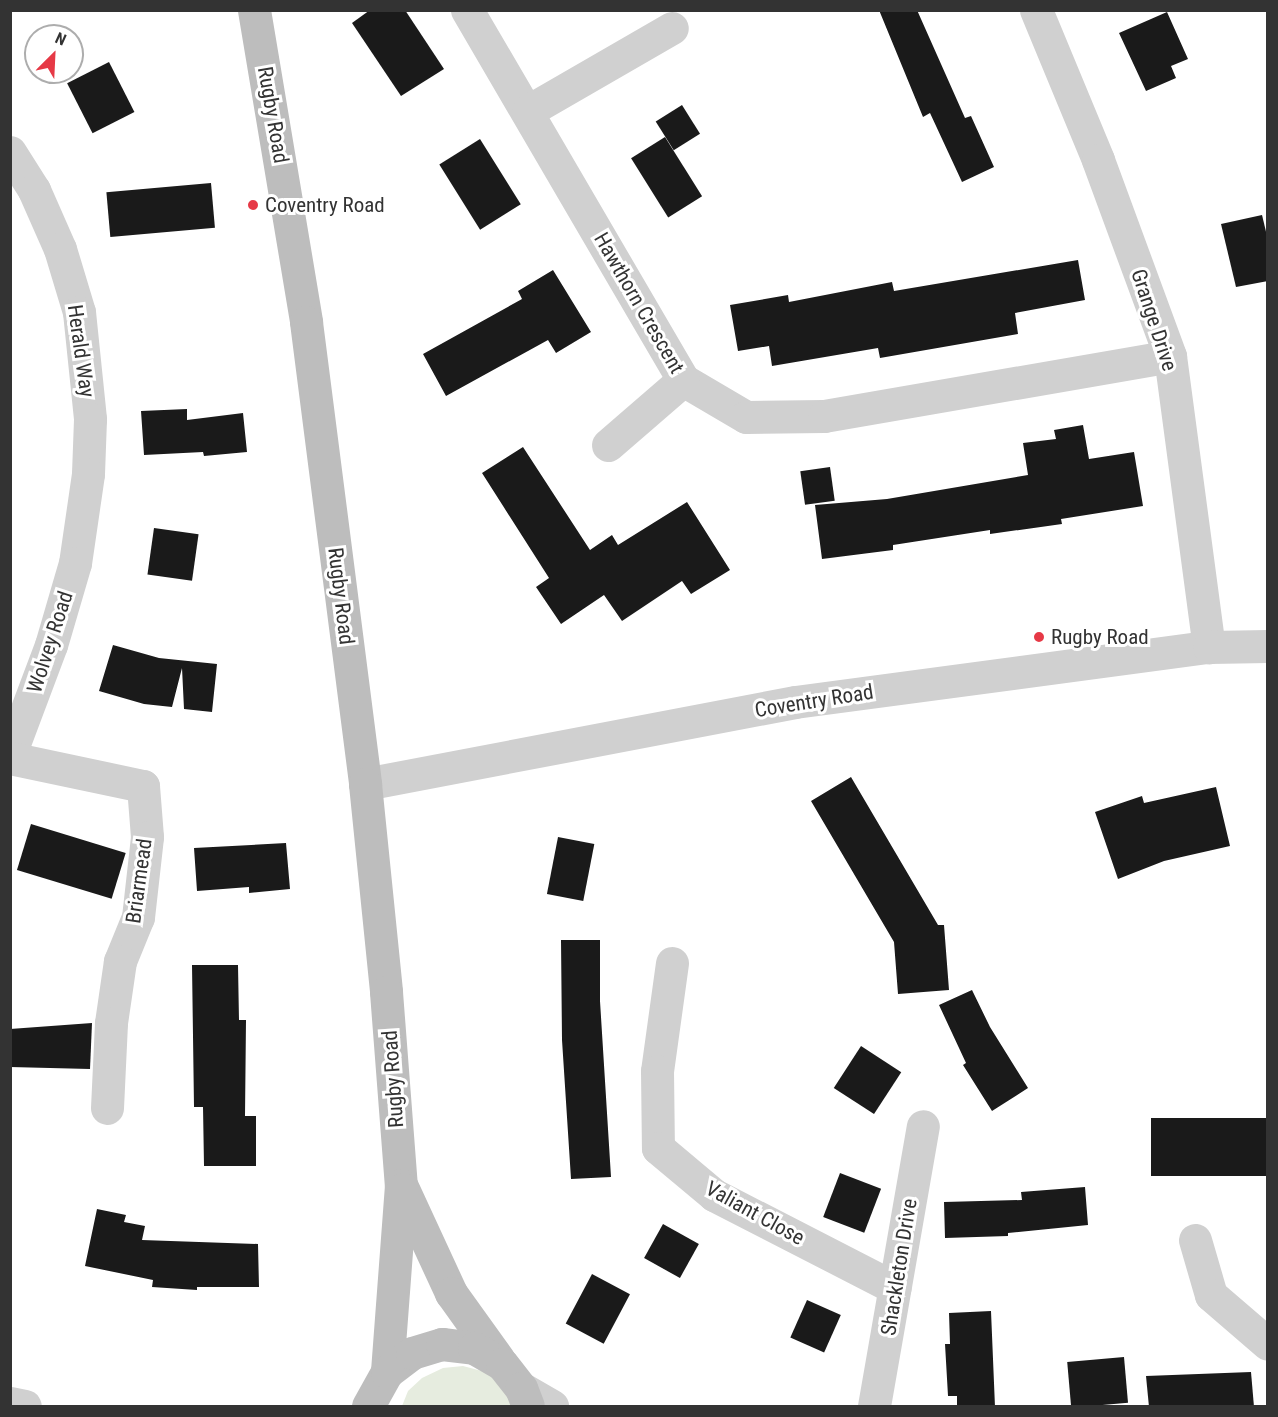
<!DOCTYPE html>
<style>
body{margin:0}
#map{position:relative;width:1278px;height:1417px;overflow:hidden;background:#fff;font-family:"Roboto Condensed",sans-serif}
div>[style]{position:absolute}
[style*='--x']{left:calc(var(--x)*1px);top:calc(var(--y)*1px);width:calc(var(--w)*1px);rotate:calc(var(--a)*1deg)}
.green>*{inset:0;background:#e6ecdf}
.building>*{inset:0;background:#1a1a1a;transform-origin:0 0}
.street>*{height:33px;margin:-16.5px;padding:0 16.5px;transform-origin:16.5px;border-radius:16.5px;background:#d0d0d0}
.secondary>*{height:33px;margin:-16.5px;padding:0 16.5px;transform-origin:16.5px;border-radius:16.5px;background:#bdbdbd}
.dots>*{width:16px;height:16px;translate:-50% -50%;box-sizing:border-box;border:3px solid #fff;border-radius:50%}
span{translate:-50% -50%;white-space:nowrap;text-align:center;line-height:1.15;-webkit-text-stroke:6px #fff;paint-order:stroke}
.street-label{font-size:21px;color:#333}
.poi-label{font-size:21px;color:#333}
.left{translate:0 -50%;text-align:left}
.frame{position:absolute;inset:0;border:12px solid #333;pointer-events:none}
.north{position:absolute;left:24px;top:24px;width:60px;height:60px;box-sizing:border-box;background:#fff;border:2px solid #adadad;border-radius:50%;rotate:24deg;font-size:16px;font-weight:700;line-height:24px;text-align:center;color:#333}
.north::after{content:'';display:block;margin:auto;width:21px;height:27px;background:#e63946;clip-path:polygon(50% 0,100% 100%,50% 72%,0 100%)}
</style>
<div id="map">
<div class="green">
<i style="clip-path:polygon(463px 1366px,493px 1374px,518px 1406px,402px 1406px,408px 1391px,422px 1378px,443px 1368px)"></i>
</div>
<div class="building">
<i style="clip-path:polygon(370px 10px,405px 10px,444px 69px,401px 96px,352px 23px)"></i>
<i style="clip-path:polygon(879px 10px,917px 10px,965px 118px,971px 116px,994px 167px,962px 182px,930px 113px,923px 117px)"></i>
<i style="clip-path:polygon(1167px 12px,1188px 59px,1171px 66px,1176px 78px,1146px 91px,1119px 33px)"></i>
<i style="left:109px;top:62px;width:56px;height:47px;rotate:63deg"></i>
<i style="left:682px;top:105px;width:34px;height:31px;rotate:58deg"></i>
<i style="left:665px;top:137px;width:70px;height:40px;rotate:58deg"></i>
<i style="left:480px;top:139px;width:77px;height:48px;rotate:58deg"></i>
<i style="left:211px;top:183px;width:45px;height:105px;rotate:85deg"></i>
<i style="clip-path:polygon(1262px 215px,1268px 240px,1268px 281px,1236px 287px,1221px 224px)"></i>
<i style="clip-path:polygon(1078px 260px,1085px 300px,1015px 313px,1018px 334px,880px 358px,878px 348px,772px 366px,769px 346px,738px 351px,730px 305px,788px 295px,789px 302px,892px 282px,894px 291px)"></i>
<i style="clip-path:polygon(553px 270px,591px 332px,556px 353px,548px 340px,446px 396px,423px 354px,522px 299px,518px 291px)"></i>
<i style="clip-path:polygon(187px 409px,187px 420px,243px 413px,247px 452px,204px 456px,203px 452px,144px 455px,141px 411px)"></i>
<i style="clip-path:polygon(1083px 425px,1089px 459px,1134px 452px,1143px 506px,1061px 519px,1062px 524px,990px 534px,990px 530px,893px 545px,893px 550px,822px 559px,815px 505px,887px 499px,1028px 475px,1023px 443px,1056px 439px,1054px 430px)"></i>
<i style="clip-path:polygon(523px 447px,590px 550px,612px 535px,618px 545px,687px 502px,730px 570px,691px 594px,682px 581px,622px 621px,604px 595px,561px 624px,536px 587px,549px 578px,482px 473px)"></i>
<i style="left:830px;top:467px;width:34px;height:30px;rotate:82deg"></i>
<i style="left:154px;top:528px;width:45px;height:47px;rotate:8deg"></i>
<i style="clip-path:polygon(113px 645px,159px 658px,217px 664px,212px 712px,184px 709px,182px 668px,172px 707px,144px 704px,99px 691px)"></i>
<i style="clip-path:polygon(851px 777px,938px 925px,944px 925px,949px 990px,898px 994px,894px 942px,811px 801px)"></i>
<i style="clip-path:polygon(1216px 787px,1230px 846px,1164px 861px,1118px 879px,1095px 812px,1142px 796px,1144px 803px)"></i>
<i style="left:31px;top:824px;width:99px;height:48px;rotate:17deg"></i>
<i style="left:558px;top:837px;width:37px;height:58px;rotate:11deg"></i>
<i style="clip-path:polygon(286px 843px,290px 889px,249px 893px,249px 887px,197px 891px,194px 848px)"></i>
<i style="clip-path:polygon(561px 940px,600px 940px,600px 1001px,611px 1177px,571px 1179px,562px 1040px)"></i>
<i style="clip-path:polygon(192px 965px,238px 965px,239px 1020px,246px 1020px,245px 1116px,256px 1116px,256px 1166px,204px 1166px,203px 1107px,194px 1107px)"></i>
<i style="clip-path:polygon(972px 990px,990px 1027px,1028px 1088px,992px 1111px,963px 1065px,966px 1063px,939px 1005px)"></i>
<i style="clip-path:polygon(92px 1023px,90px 1069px,10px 1067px,10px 1029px)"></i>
<i style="left:861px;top:1046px;width:48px;height:50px;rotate:33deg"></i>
<i style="left:1268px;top:1118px;width:58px;height:117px;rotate:90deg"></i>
<i style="left:840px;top:1173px;width:44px;height:47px;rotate:21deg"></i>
<i style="clip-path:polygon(1085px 1187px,1088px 1225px,1008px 1233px,1008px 1236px,945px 1238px,944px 1202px,1022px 1200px,1021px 1192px)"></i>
<i style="clip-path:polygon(97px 1209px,126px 1215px,124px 1222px,145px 1226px,142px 1240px,258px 1244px,259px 1287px,197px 1287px,197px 1290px,152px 1287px,153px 1280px,85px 1266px)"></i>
<i style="left:663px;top:1224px;width:41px;height:39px;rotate:29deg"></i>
<i style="left:592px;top:1274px;width:43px;height:56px;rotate:28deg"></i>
<i style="left:807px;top:1300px;width:37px;height:41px;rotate:24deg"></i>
<i style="clip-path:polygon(991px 1311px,995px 1407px,957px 1407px,957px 1396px,948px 1396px,945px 1344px,950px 1344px,949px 1313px)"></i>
<i style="left:1124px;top:1357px;width:46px;height:57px;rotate:85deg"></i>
<i style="clip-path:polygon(1251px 1372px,1254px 1407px,1149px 1407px,1146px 1376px)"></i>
</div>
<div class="street">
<i style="--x:467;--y:10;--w:428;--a:59.7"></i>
<i style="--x:683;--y:380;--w:73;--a:30.4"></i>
<i style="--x:746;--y:417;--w:78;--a:-0.7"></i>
<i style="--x:824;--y:416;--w:351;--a:-9.8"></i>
<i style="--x:1036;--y:10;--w:162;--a:67.5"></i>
<i style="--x:1098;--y:160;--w:209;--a:69.8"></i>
<i style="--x:1170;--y:356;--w:294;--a:82.4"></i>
<i style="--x:528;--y:111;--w:166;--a:-30"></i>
<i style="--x:10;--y:152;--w:45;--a:57.7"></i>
<i style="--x:34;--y:190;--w:64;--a:66.2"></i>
<i style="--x:60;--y:249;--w:66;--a:73.2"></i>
<i style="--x:79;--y:312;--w:108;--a:84.1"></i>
<i style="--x:90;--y:419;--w:55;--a:92.1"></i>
<i style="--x:88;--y:474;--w:90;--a:98.3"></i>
<i style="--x:75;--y:563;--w:85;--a:106.3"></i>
<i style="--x:51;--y:645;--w:116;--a:110.6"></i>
<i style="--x:608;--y:445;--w:99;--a:-40.9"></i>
<i style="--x:10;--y:758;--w:136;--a:11.9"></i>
<i style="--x:143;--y:786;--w:51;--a:85.5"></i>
<i style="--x:147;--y:837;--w:81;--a:96.4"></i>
<i style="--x:138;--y:917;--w:48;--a:112.2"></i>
<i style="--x:120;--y:961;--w:63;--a:98.3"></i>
<i style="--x:111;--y:1023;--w:85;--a:92.7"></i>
<i style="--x:365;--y:784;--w:438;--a:-10.8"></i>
<i style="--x:795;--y:702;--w:418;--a:-7.6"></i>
<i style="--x:1209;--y:647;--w:59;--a:-1"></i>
<i style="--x:672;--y:963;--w:109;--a:97.9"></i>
<i style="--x:657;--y:1071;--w:77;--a:89.3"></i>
<i style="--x:658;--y:1148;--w:73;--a:40"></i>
<i style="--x:714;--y:1195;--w:203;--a:27.2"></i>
<i style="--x:1195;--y:1240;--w:57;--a:73.8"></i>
<i style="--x:1211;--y:1295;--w:75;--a:40.7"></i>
<i style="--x:521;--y:1388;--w:36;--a:30"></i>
<i style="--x:10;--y:1403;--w:15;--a:11"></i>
<i style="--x:874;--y:1406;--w:284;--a:-80.1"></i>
</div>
<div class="secondary">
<i style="--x:254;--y:10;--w:316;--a:80.5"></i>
<i style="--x:306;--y:322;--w:466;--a:82.7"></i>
<i style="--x:365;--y:784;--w:209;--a:84.2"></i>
<i style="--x:386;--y:992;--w:194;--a:85.6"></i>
<i style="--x:401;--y:1185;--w:188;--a:94.3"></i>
<i style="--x:403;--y:1189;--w:115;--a:65.2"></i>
<i style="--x:451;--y:1293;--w:82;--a:54.4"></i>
<i style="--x:368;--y:1406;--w:39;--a:-61"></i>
<i style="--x:387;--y:1372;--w:31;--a:-37"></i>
<i style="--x:412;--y:1353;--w:31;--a:-17"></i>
<i style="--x:442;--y:1344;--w:32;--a:7"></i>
<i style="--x:474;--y:1348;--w:32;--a:30"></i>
<i style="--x:502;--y:1364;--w:31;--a:52"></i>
<i style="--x:521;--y:1388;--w:19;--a:69"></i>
</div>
<div class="dots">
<i style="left:253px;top:205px;background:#e63946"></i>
<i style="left:1039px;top:637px;background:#e63946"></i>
</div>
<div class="street-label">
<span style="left:273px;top:115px;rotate:80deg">Rugby Road</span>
<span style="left:639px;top:303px;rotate:60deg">Hawthorn Crescent</span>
<span style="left:1154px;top:320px;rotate:72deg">Grange Drive</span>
<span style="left:81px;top:351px;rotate:82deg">Herald Way</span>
<span style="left:341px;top:596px;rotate:83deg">Rugby Road</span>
<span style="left:50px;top:642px;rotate:-72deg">Wolvey Road</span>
<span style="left:814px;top:701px;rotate:-9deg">Coventry Road</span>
<span style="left:139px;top:881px;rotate:-82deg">Briarmead</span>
<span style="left:393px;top:1079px;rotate:-94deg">Rugby Road</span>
<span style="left:755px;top:1213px;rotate:29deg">Valiant Close</span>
<span style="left:899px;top:1267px;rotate:-81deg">Shackleton Drive</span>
</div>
<div class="poi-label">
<span class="left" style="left:265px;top:205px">Coventry Road</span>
<span class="left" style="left:1051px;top:637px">Rugby Road</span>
</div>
<div class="frame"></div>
<div class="north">N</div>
</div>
